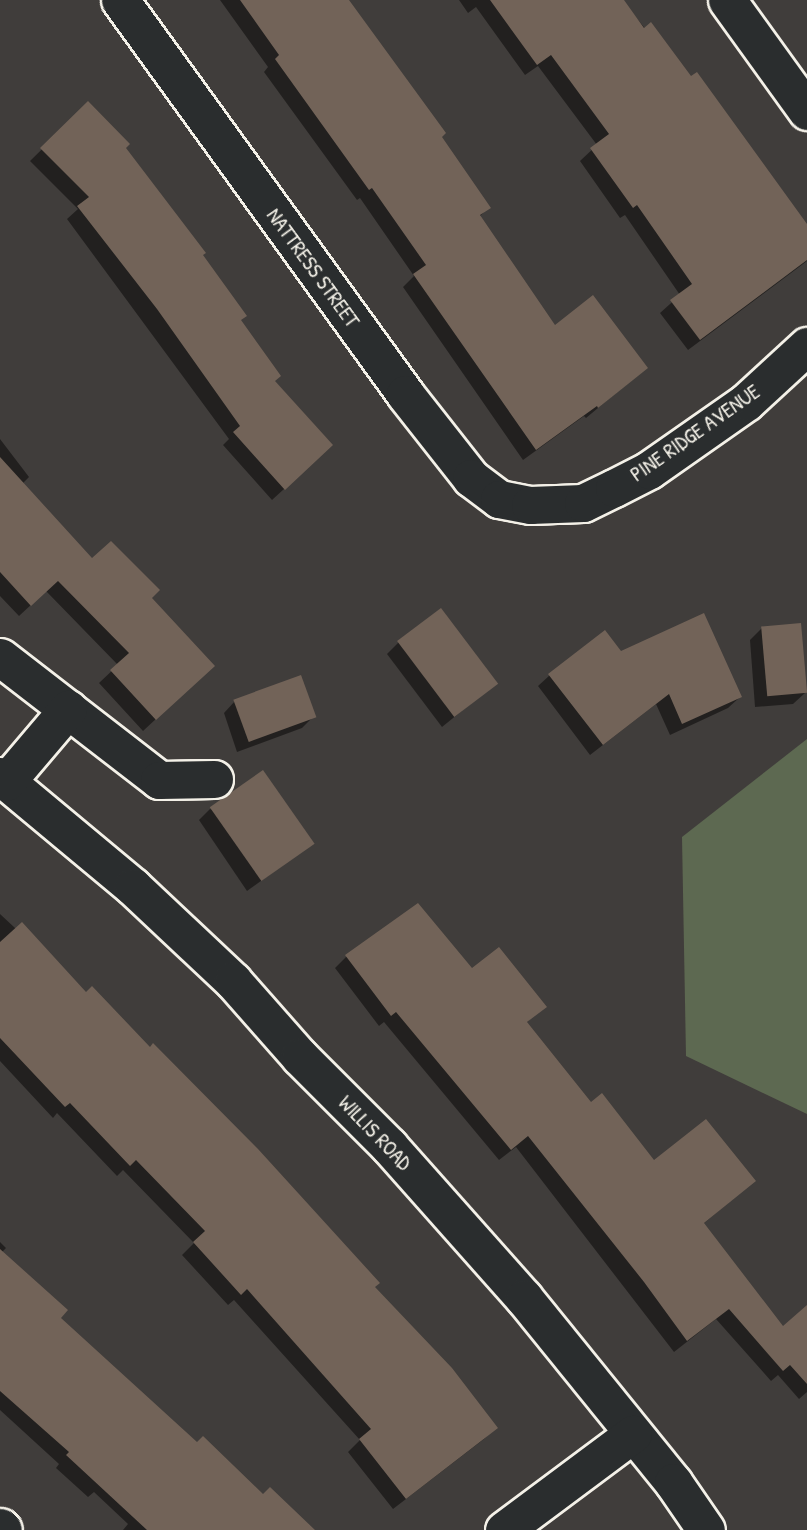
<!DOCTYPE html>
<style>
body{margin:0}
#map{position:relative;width:807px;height:1530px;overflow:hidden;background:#403d3b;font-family:"Patrick Hand",sans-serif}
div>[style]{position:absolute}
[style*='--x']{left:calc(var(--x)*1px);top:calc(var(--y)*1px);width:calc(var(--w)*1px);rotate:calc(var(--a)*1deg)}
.green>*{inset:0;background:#5d6951}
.shadow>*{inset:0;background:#0007}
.building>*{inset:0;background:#726358;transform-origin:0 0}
.roads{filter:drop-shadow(2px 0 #f4f1e8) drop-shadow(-2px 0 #f4f1e8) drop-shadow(0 2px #f4f1e8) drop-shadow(0 -2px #f4f1e8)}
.minor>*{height:37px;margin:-18.5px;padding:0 18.5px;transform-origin:18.5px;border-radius:18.5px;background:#2a2d2e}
span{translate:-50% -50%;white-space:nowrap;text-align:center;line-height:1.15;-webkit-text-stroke:5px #2a2d2e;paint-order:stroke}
.street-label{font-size:21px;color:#f4f1e8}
</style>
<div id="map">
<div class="green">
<i style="clip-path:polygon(807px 739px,807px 1114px,686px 1056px,682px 837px)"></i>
</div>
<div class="shadow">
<i style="clip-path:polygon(220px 0,347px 0,488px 208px,479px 217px,554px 328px,646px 368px,586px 418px,584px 416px,523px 460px,403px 287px,414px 276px,360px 198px,357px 200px,264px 72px,268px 67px)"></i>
<i style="clip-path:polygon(459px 0,622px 0,807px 229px,807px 261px,688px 350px,660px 313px,680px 295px,625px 215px,620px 218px,580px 161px,597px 145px,538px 66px,525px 75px,476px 7px,468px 13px)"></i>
<i style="clip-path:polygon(88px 104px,124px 148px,239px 321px,319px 457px,272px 500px,223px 445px,229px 439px,67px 219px,78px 209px,30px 161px)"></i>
<i style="clip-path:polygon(0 439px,29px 477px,22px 484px,92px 561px,150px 598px,201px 677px,143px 731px,99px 683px,118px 665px,46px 591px,19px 616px,0 596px)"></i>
<i style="clip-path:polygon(762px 628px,805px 693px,793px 704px,755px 707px,750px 640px)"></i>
<i style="clip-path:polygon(399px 642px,495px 684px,442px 727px,387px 654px)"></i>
<i style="clip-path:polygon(621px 653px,740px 697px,728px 708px,670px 735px,656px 704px,590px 755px,538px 686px,550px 675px)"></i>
<i style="clip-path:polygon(235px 701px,314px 716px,302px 728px,237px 752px,224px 713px)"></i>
<i style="clip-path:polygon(210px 809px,312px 844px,247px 891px,199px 820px)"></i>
<i style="clip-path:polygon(0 914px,86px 994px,373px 1287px,496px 1427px,484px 1439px,393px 1509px,348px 1452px,360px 1440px,234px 1300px,228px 1305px,182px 1255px,194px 1243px,123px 1170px,117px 1176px,57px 1113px,53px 1118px,0 1061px)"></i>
<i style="clip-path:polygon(346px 957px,472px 971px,544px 1006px,526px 1023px,591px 1104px,654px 1163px,754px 1181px,703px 1224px,783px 1328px,807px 1307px,807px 1392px,799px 1399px,778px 1375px,771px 1381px,716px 1319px,674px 1352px,516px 1147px,499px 1160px,384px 1022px,379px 1026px,335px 968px)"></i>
<i style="clip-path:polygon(0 1242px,6px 1248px,1px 1253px,58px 1318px,197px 1444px,263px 1497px,313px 1530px,123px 1530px,128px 1524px,94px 1492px,88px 1497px,56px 1468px,59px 1464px,0 1410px)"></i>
</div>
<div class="building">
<i style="clip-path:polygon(240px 0,349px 0,446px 133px,442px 137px,491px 208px,480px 215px,555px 325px,593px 295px,648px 368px,598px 408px,597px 406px,536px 450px,413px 274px,426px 265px,372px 188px,369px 190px,275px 59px,279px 55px)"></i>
<i style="clip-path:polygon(490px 0,624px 0,644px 28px,651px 22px,691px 76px,697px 72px,807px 224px,807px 260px,700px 340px,670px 300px,692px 284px,637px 205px,633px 208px,590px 148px,609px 134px,551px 55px,537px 65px)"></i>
<i style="clip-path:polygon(88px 101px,130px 144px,126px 148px,206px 253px,203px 255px,247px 316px,241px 320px,281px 376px,275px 381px,333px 445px,285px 490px,233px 432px,240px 426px,157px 309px,77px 206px,89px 197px,40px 148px)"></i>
<i style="clip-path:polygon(0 457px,92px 558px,111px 541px,160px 590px,152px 598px,215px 666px,156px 720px,110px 670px,129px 653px,58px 581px,31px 606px,0 572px)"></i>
<i style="left:441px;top:608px;width:95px;height:55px;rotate:53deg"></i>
<i style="clip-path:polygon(704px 613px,742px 697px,682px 724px,669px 694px,603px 745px,548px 674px,605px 630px,621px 651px)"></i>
<i style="left:801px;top:623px;width:70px;height:40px;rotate:85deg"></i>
<i style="left:301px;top:675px;width:45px;height:72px;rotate:70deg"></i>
<i style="left:263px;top:770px;width:90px;height:65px;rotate:55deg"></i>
<i style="clip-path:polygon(418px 903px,472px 968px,499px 947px,547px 1007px,527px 1022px,591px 1102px,602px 1093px,654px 1160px,706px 1119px,756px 1181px,704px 1223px,783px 1326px,807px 1305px,807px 1384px,790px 1365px,783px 1371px,729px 1309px,687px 1341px,644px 1282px,528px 1136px,511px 1150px,396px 1012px,391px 1016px,345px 955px)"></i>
<i style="clip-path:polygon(22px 922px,86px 992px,92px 986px,150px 1047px,153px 1043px,258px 1149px,380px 1283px,375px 1287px,452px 1368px,498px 1428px,406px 1499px,359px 1439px,371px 1429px,247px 1289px,241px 1295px,193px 1242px,205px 1231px,136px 1160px,130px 1166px,70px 1103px,65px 1107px,0 1038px,0 942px)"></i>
<i style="clip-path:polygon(0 1249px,68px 1310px,61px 1318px,197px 1442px,203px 1436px,263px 1494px,270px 1487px,315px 1530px,147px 1530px,66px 1455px,69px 1452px,0 1391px)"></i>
</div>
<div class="roads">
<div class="minor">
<i style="--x:120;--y:0;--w:486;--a:54.1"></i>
<i style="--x:405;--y:394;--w:107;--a:51.8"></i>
<i style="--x:471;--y:478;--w:35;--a:37"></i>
<i style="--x:499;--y:499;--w:32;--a:11"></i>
<i style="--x:530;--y:505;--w:53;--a:-2.2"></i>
<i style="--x:583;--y:503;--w:34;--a:-26"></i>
<i style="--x:614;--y:488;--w:39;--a:-27"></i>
<i style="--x:649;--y:470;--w:118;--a:-35"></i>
<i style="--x:746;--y:402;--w:83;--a:-42.6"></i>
<i style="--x:727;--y:0;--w:137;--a:54.2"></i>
<i style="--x:0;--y:657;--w:201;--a:37.7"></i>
<i style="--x:159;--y:780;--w:55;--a:-1"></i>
<i style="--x:0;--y:776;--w:173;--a:39.8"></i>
<i style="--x:133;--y:887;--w:137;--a:43.2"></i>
<i style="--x:233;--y:981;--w:101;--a:48.6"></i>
<i style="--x:300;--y:1057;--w:126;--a:45"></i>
<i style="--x:389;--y:1146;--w:203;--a:48.4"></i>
<i style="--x:524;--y:1298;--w:237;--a:51"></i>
<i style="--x:673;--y:1482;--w:58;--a:55.5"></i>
<i style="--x:6;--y:782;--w:96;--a:-49.7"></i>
<i style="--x:0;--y:1527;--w:4;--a:45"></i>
<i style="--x:504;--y:1530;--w:161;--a:-36.7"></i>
</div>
</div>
<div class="street-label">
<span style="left:313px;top:268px;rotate:54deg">NATTRESS STREET</span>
<span style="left:695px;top:433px;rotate:-35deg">PINE RIDGE AVENUE</span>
<span style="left:375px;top:1133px;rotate:46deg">WILLIS ROAD</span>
</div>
</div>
